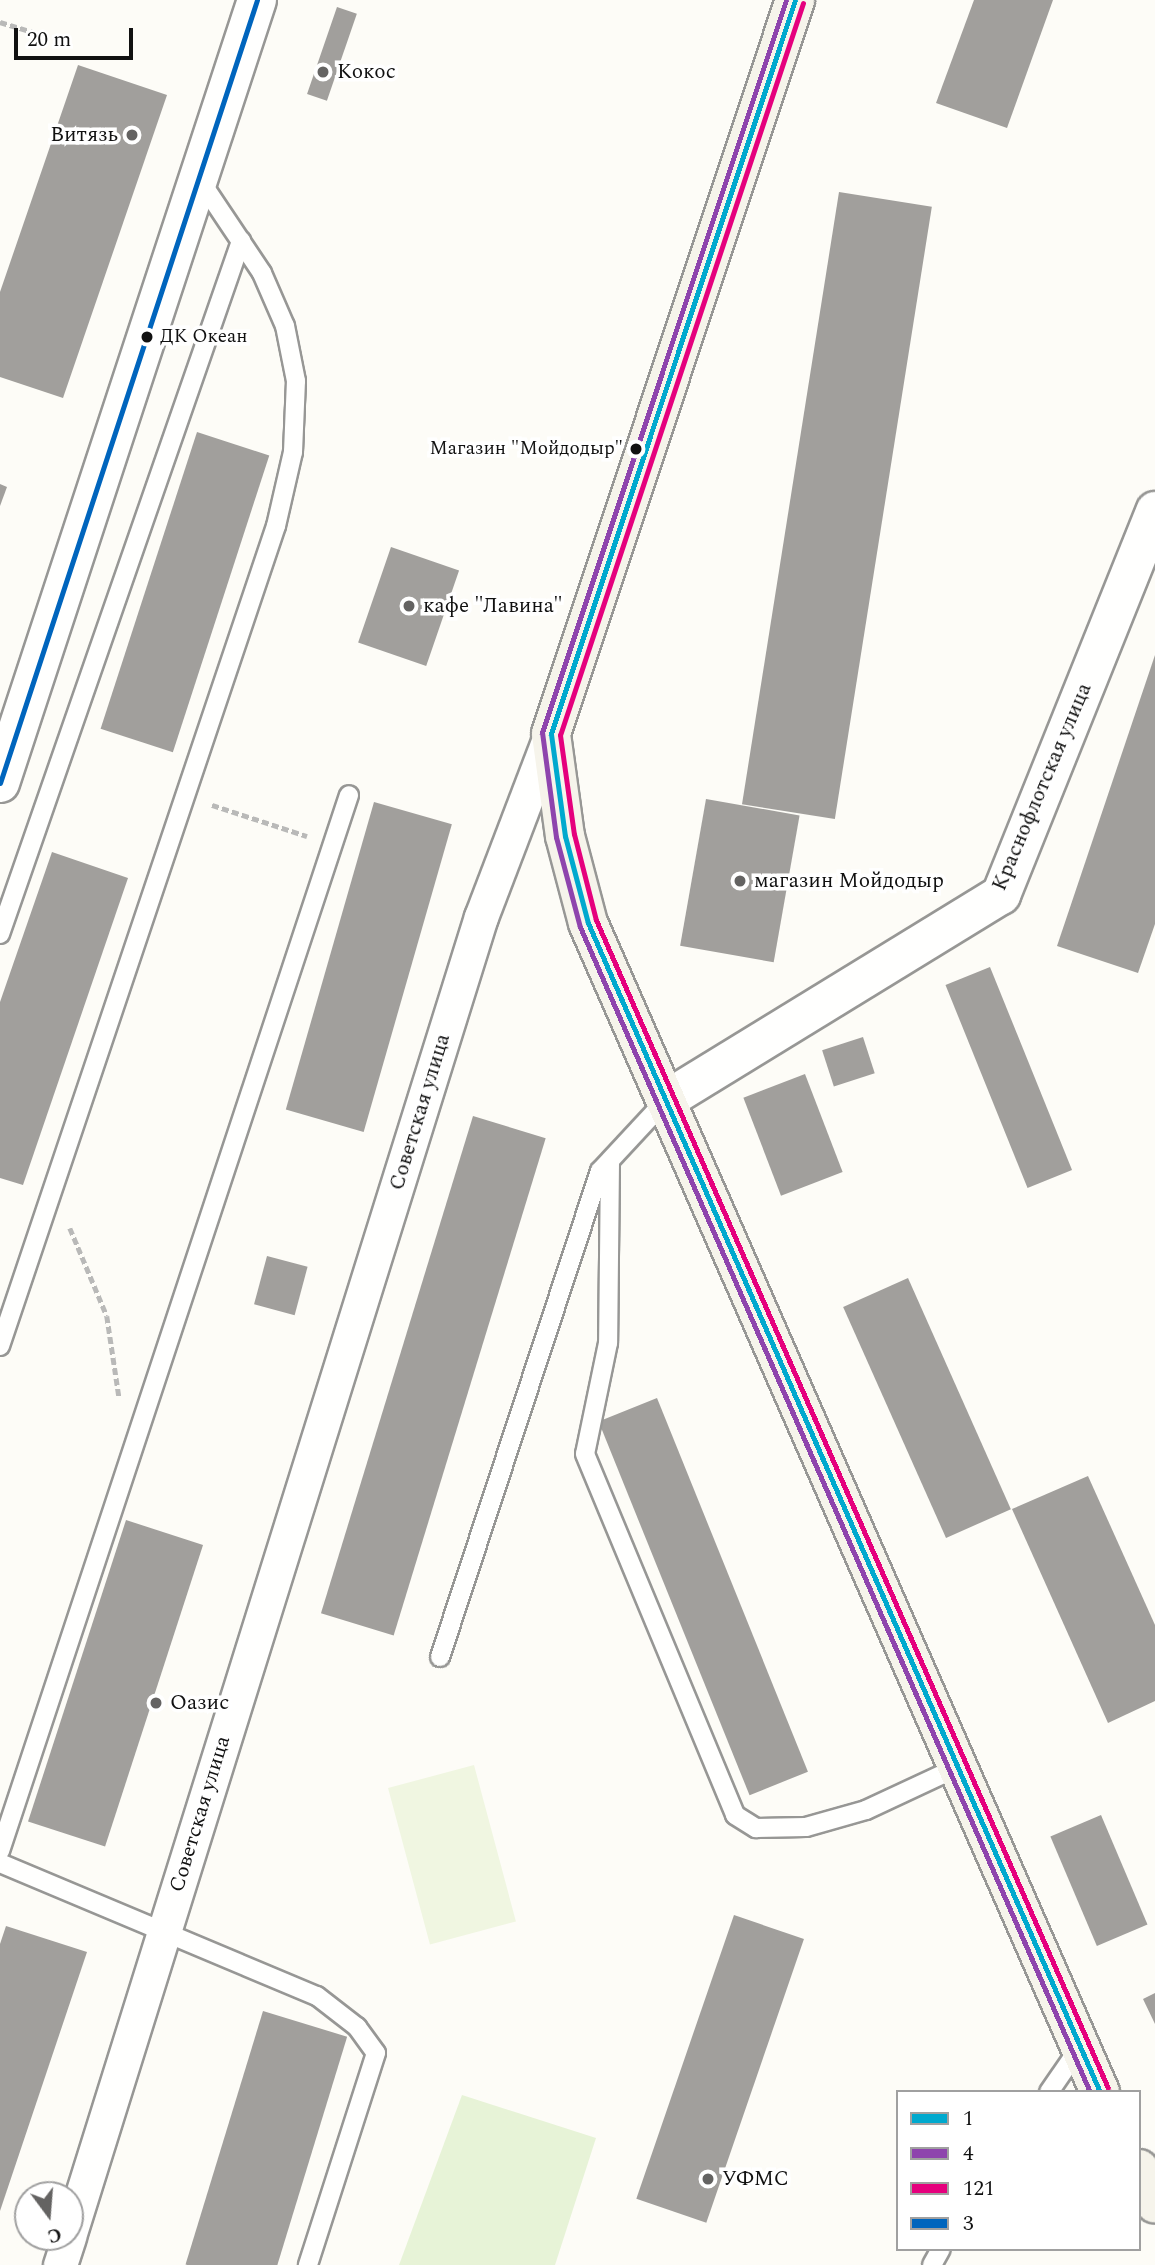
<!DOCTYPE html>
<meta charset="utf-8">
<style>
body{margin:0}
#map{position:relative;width:1155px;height:2265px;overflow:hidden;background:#fdfcf7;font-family:Spectral,serif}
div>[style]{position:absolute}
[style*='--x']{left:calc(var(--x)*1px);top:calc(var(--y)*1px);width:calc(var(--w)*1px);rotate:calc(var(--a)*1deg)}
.green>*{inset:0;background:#e7f3d7}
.pitch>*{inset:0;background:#f0f6e1;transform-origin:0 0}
.building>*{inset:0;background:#a19f9c;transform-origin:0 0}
.path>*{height:4.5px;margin-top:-2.25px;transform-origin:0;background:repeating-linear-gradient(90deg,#b9b9b8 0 7px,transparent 0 10.5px)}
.roads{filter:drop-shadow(2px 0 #979795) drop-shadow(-2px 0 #979795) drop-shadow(0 2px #979795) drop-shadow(0 -2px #979795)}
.service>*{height:18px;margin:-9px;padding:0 9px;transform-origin:9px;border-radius:9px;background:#fffffe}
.minor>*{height:33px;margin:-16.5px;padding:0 16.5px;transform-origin:16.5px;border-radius:16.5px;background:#fffffe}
.tertiary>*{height:38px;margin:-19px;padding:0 19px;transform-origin:19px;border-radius:19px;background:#fffffe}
.secondary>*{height:38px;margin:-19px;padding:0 19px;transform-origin:19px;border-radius:19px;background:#f6f4eb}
.bus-1>*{height:5px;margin:-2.5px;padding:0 2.5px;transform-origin:2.5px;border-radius:2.5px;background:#00a9ce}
.bus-2>*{height:5px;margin:-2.5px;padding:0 2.5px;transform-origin:2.5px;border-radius:2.5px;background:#8e44ad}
.bus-3>*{height:5px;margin:-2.5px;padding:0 2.5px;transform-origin:2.5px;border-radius:2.5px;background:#e5007d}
.bus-4>*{height:5px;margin:-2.5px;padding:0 2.5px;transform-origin:2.5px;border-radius:2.5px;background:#0065bd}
.dots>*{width:19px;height:19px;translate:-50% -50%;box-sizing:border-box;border:4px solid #fff;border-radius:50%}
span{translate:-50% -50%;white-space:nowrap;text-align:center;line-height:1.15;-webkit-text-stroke:7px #fff;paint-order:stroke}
.bus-label{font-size:19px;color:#111}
.left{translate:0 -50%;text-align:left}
.right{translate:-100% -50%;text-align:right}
.poi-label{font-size:21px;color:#111}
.street-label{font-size:21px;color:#111}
.legend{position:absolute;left:896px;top:2090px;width:245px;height:161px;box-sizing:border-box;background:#fff;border:2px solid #a0a0a0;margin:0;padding:9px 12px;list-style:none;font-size:21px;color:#111}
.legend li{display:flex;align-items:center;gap:14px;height:35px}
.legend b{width:35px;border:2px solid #a0a0a0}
.north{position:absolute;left:14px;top:2181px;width:70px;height:70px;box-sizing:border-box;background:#fff;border:2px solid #a0a0a0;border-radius:50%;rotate:164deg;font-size:19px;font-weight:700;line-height:28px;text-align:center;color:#111}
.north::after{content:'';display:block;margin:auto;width:24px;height:32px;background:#646362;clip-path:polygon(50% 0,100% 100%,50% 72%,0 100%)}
.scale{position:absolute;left:14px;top:28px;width:119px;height:32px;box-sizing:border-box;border:4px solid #111;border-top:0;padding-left:9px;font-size:21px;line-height:24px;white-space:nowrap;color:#111;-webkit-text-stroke:5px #fff;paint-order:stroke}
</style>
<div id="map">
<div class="green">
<i style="clip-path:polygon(462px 2095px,596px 2138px,555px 2265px,399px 2265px)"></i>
</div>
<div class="pitch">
<i style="left:474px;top:1765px;width:162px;height:89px;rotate:75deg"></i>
</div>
<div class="building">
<i style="clip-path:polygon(974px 0,1053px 0,1007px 128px,936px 103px)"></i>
<i style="left:337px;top:7px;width:21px;height:92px;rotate:19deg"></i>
<i style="clip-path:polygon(78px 65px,167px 95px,63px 398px,0 377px,0 292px)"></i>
<i style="left:839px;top:192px;width:94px;height:620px;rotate:9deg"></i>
<i style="left:197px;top:432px;width:76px;height:312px;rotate:18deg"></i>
<i style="clip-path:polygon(0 484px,7px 487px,0 506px)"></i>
<i style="left:391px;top:547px;width:72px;height:101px;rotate:19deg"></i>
<i style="clip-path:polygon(1155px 655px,1155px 924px,1138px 973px,1057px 946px)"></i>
<i style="left:706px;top:799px;width:95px;height:149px;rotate:10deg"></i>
<i style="left:374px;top:802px;width:81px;height:320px;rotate:16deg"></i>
<i style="clip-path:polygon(52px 852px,128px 878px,23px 1185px,0 1178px,0 1002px)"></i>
<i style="left:990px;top:967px;width:219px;height:48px;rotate:68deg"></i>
<i style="left:863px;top:1037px;width:38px;height:43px;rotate:72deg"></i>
<i style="left:805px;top:1074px;width:105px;height:66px;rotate:69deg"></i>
<i style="left:473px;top:1116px;width:76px;height:520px;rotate:17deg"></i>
<i style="left:267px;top:1256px;width:42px;height:50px;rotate:15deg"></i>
<i style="left:908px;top:1278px;width:253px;height:71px;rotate:66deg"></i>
<i style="left:657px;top:1398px;width:403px;height:63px;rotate:68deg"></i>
<i style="clip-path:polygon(1088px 1476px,1155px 1625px,1155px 1701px,1108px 1723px,1012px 1509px)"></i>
<i style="left:126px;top:1520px;width:81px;height:317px;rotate:18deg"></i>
<i style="left:1101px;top:1815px;width:119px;height:55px;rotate:67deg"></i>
<i style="left:734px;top:1915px;width:74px;height:300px;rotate:19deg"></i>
<i style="clip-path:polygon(6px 1926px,87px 1952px,0 2211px,0 1944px)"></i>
<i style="clip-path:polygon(1155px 1993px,1155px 2024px,1143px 1999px)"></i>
<i style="left:263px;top:2011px;width:88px;height:265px;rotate:17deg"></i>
</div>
<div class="path">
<i style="--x:0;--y:22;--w:34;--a:17"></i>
<i style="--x:212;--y:805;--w:100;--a:18.1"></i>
<i style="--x:70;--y:1228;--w:95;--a:67.2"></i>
<i style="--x:107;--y:1316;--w:81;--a:81.5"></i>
</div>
<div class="roads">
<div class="service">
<i style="--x:0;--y:934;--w:734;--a:-70.82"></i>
<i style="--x:610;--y:1162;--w:181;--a:90.6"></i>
<i style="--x:608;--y:1343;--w:113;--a:101.7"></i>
<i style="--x:585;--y:1454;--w:391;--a:67.4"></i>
<i style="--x:735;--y:1815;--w:25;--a:32"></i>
<i style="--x:756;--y:1828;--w:50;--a:-1.1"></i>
<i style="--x:806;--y:1827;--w:62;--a:-15.8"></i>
<i style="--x:866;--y:1810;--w:99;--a:-25"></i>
<i style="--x:0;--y:1346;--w:865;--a:-71.4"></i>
<i style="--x:276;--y:526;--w:76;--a:-77.1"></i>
<i style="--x:293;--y:452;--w:71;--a:-87.6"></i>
<i style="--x:296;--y:381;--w:56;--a:-101.3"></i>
<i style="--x:285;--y:326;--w:58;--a:-113.5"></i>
<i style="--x:262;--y:273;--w:113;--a:-123.8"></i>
<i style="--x:440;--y:1657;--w:512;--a:-71.78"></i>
<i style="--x:600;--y:1171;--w:97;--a:-47.1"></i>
<i style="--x:0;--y:1851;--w:1112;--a:-71.71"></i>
<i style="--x:0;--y:1863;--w:344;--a:22.8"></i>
<i style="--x:317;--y:1996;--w:51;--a:37.8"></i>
<i style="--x:357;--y:2027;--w:32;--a:54"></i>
<i style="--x:376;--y:2053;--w:223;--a:107.8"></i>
<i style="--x:1049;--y:2092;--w:51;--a:-55.4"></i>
<i style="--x:932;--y:2265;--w:18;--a:-61"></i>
</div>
<div class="minor">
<i style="--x:70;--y:2233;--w:1379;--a:-72.66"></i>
<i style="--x:481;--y:917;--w:196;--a:-69.1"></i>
<i style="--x:60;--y:2265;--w:29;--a:-72"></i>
</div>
<div class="tertiary">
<i style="--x:0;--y:783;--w:824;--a:-71.83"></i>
<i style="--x:666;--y:1100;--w:393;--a:-31.5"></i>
<i style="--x:1001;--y:895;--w:414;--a:-68.1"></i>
</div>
<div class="secondary">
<i style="--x:795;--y:0;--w:773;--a:108.39"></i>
<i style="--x:551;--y:734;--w:103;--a:82.2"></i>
<i style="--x:565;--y:836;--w:90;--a:75.2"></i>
<i style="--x:588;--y:923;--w:1276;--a:66.35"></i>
<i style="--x:1139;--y:2169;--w:38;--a:65"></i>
</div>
</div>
<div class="bus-1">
<i style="--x:795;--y:0;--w:773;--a:108.39"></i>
<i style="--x:551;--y:734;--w:103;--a:82.2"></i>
<i style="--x:565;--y:836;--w:90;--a:75.2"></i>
<i style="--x:588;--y:923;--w:1276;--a:66.35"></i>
</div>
<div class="bus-2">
<i style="--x:786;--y:0;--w:772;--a:108.43"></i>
<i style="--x:542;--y:732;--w:106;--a:82.4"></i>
<i style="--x:556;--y:837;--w:93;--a:75.1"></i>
<i style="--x:580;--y:927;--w:1272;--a:66.36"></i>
</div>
<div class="bus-3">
<i style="--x:803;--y:3;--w:771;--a:108.36"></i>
<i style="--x:560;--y:735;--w:100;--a:82"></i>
<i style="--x:574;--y:834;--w:89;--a:75.7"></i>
<i style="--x:596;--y:920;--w:1275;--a:66.33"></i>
</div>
<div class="bus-4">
<i style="--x:0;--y:783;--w:824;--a:-71.83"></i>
</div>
<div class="dots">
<i style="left:323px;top:72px;background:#646362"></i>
<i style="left:132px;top:135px;background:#646362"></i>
<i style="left:147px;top:337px;background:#111"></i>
<i style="left:636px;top:449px;background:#111"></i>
<i style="left:409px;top:606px;background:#646362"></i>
<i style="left:740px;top:881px;background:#646362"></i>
<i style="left:156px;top:1703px;background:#646362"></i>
<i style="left:708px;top:2179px;background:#646362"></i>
</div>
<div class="bus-label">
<span class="left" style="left:160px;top:337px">ДК Океан</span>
<span class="right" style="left:623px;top:449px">Магазин "Мойдодыр"</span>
</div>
<div class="poi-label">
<span class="left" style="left:337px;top:72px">Кокос</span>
<span class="right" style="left:118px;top:135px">Витязь</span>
<span class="left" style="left:423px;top:606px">кафе "Лавина"</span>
<span class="left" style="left:754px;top:881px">магазин Мойдодыр</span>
<span class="left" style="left:170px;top:1703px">Оазис</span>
<span class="left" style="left:722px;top:2179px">УФМС</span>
</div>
<div class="street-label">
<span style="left:1042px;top:787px;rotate:-67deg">Краснофлотская улица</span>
<span style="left:420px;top:1112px;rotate:-73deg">Советская улица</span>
<span style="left:200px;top:1814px;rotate:-73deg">Советская улица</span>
</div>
<ul class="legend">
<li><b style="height:9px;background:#00a9ce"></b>1</li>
<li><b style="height:9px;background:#8e44ad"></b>4</li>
<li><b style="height:9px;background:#e5007d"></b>121</li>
<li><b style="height:9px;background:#0065bd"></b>3</li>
</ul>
<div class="north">С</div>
<div class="scale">20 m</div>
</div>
